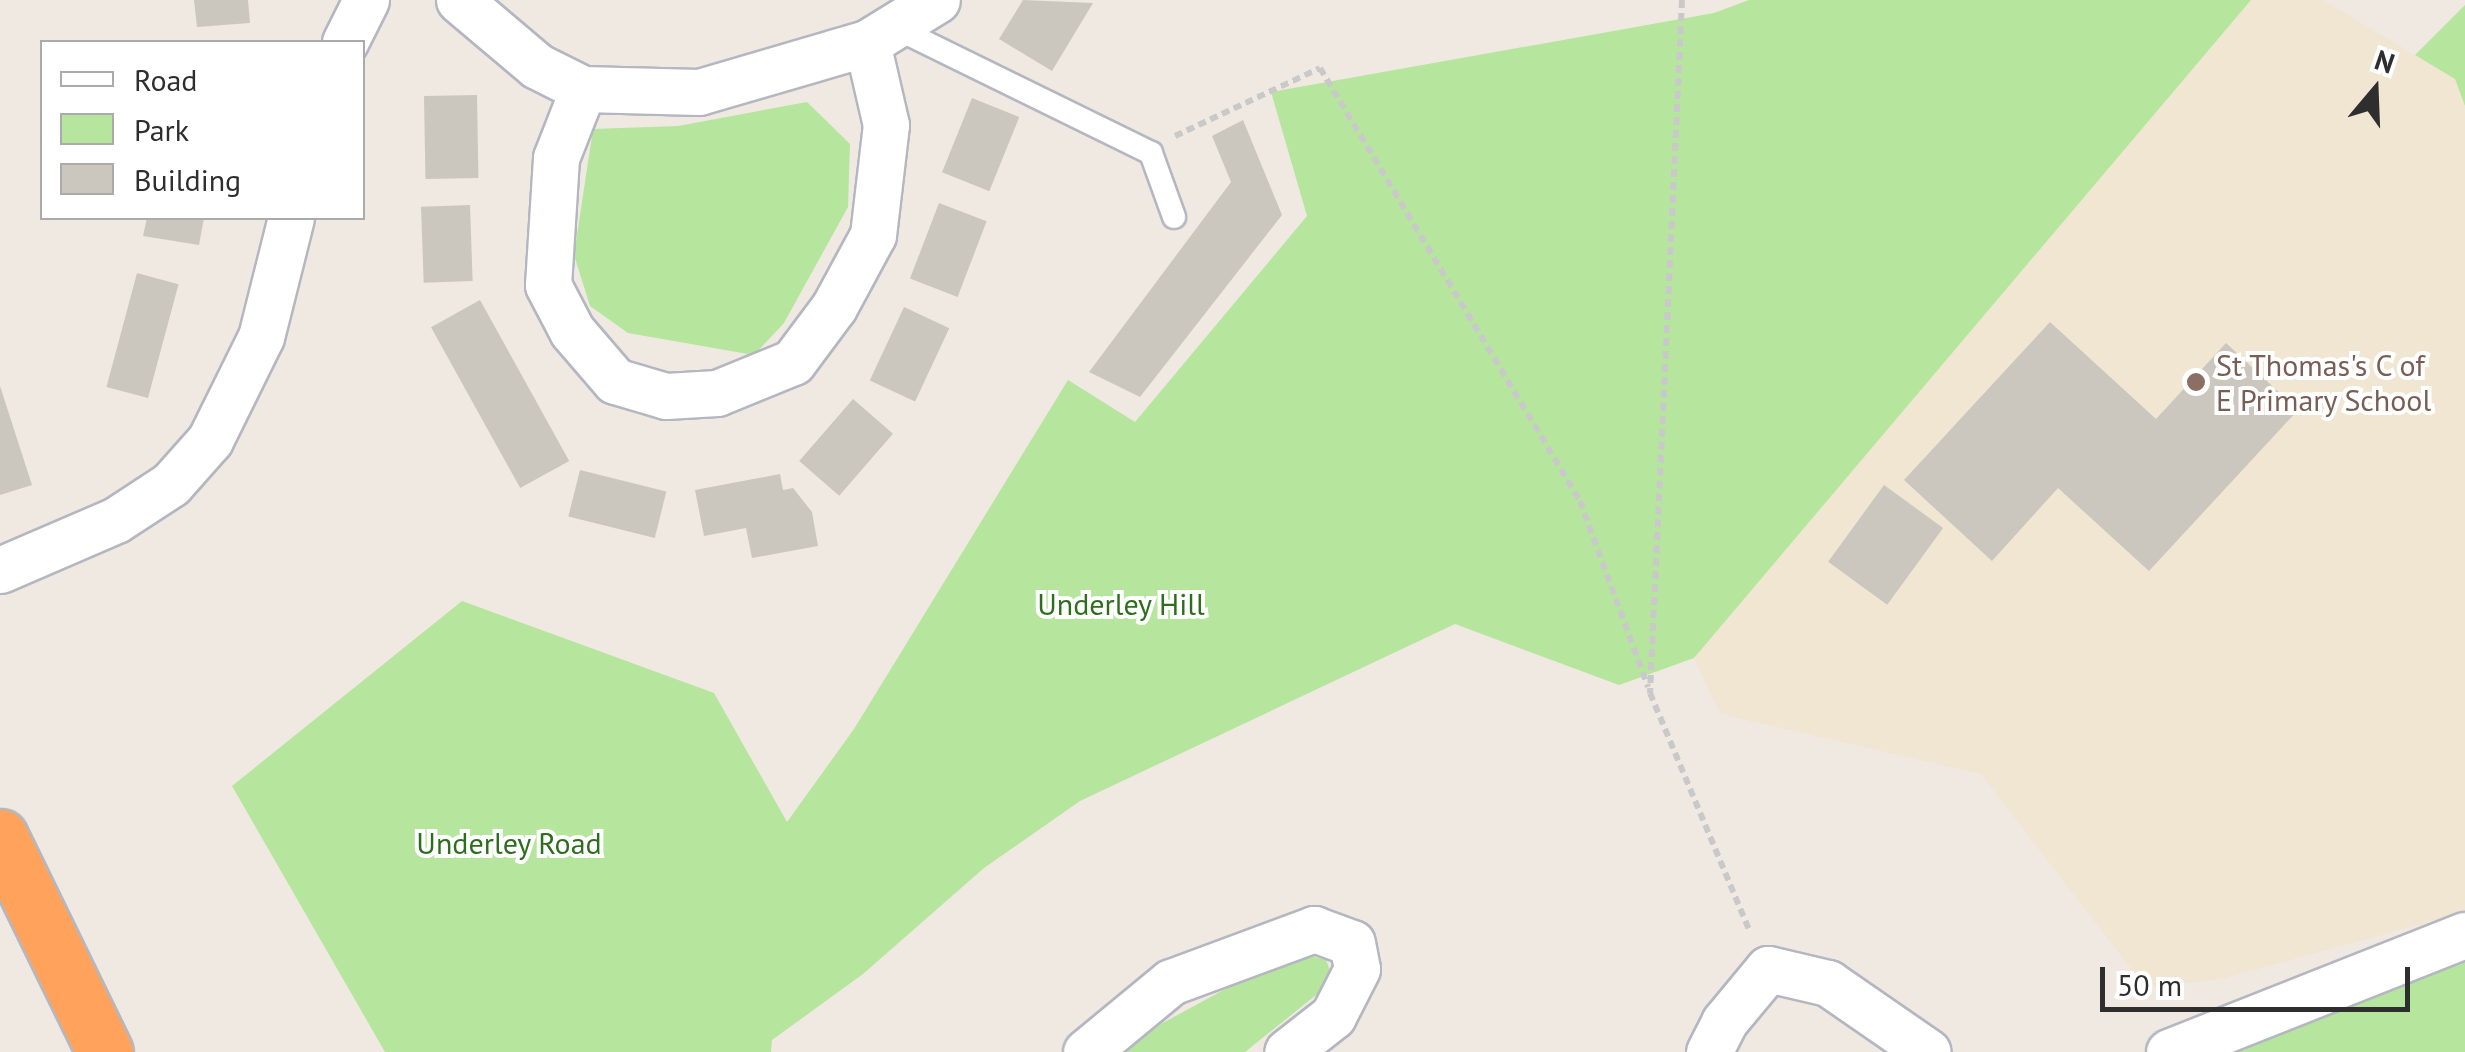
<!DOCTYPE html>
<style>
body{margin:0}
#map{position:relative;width:2465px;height:1052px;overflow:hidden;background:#efe9e1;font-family:"PT Sans",sans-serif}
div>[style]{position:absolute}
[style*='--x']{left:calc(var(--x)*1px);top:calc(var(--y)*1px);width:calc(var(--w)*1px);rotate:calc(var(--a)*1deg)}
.education>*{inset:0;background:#f0e6d1}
.green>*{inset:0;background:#b6e59e}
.building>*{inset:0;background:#cbc7bf;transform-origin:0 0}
.path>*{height:6px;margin-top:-3px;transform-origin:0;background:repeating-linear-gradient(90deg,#c9c9c9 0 8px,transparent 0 13px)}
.roads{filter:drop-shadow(2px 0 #b4b7c1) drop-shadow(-2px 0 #b4b7c1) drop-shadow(0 2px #b4b7c1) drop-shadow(0 -2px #b4b7c1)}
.lane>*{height:22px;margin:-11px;padding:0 11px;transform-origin:11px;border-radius:11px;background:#fff}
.street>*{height:45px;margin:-22.5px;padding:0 22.5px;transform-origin:22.5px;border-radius:22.5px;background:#fff}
.highway>*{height:55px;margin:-27.5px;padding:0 27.5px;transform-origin:27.5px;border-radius:27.5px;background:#ffa35c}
.dots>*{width:28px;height:28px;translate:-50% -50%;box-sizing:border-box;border:5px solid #fff;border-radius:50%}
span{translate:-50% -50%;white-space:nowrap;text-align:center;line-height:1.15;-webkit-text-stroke:8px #fff;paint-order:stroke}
.education-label{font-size:30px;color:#785e54}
.left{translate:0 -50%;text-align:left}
.park-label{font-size:30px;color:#2c6e1b}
.legend{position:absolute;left:40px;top:40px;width:325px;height:180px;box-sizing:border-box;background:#fff;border:2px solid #ababab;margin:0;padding:12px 18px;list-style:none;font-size:30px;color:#2e2e2e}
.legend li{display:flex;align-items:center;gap:20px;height:50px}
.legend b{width:50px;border:2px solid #ababab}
.north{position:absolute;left:2325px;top:40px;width:100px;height:100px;-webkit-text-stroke:8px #fff;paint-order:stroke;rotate:19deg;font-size:28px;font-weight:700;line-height:40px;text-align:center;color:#2e2e2e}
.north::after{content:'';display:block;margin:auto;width:35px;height:45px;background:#2e2e2e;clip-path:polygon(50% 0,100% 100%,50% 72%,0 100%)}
.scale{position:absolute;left:2100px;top:967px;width:310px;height:45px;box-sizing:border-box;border:5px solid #2e2e2e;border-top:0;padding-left:12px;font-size:30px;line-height:35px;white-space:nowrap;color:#2e2e2e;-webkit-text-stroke:8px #fff;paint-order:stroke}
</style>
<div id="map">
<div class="education">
<i style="clip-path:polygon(2251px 0,2323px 0,2455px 79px,2465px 106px,2465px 912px,2221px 979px,2146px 988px,1981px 774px,1720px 714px,1694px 658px)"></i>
</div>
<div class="green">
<i style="clip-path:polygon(1749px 0,2251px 0,1694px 658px,1619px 685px,1455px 624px,1080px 801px,984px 868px,863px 974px,772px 1040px,771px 1052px,385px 1052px,232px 786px,462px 601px,714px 693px,787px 822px,854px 729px,1068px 380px,1135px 422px,1307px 216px,1271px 92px,1714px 13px)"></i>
<i style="clip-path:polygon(2465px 5px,2465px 106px,2455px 79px,2415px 55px)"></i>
<i style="clip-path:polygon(807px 102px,850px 144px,848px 207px,784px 323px,754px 355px,628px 333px,590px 306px,574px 255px,593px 129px,678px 126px)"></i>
<i style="clip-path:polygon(2465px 954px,2465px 1052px,2199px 1052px)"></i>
<i style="clip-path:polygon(1311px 956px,1326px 960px,1331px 973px,1321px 991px,1245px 1052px,1109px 1052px,1281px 959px)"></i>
</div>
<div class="building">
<i style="clip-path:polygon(194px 0,248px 0,250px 23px,197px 27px)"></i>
<i style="clip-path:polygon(1023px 0,1093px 3px,1052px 71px,999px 39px)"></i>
<i style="left:477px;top:95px;width:83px;height:53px;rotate:89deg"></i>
<i style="left:972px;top:98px;width:51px;height:80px;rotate:22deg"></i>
<i style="clip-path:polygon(1243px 120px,1282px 215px,1140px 397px,1089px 372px,1231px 182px,1212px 136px)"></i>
<i style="left:939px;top:203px;width:51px;height:81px;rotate:21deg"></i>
<i style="left:470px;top:205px;width:76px;height:49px;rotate:88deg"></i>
<i style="clip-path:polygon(147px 218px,204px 218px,199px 245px,143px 236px)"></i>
<i style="left:137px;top:273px;width:43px;height:118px;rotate:15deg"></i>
<i style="left:480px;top:300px;width:184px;height:56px;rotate:61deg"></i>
<i style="left:904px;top:307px;width:50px;height:81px;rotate:25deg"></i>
<i style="clip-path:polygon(2050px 322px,2156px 419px,2226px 343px,2298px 410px,2149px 571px,2058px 488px,1992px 561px,1904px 480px)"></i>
<i style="clip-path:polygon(0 386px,32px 485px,0 495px)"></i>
<i style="left:853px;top:399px;width:53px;height:82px;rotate:41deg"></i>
<i style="left:580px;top:470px;width:89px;height:48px;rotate:14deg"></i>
<i style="clip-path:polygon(780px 474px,783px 490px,793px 488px,812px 512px,818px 546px,752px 558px,746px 528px,704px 536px,695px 490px)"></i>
<i style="left:1884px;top:485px;width:73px;height:95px;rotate:36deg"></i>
</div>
<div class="path">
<i style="--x:1682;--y:0;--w:694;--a:92.64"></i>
<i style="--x:1650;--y:693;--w:259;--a:67.3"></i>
<i style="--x:1175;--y:136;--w:160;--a:-25.1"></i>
<i style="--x:1320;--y:68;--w:505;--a:59.02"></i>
<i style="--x:1580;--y:501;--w:198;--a:69.9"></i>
</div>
<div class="roads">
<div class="lane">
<i style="--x:896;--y:28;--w:284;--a:26.1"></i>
<i style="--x:1151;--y:153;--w:68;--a:70.2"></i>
</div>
<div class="street">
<i style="--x:459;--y:0;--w:102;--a:40.2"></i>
<i style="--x:537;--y:66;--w:51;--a:26.6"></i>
<i style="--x:583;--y:89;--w:116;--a:1.5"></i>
<i style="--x:699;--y:92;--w:175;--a:-16.3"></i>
<i style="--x:867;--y:43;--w:82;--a:-31.6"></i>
<i style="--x:345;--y:42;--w:47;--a:-63.4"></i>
<i style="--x:583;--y:89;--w:74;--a:111.4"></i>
<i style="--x:556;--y:158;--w:127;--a:93.6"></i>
<i style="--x:548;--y:285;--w:52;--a:62.4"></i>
<i style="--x:572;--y:331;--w:66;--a:49.3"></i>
<i style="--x:615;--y:381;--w:53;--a:16.4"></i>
<i style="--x:666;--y:396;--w:51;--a:-3.4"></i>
<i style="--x:717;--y:393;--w:82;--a:-22.2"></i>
<i style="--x:793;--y:362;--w:69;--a:-53.3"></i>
<i style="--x:834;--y:307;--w:82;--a:-61.6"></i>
<i style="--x:873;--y:235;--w:111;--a:-83.3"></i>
<i style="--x:886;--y:125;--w:84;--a:-103"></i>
<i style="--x:0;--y:570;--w:126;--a:-23.3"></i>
<i style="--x:116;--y:520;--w:66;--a:-33.2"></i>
<i style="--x:171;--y:484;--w:59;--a:-48.4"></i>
<i style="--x:210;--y:440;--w:115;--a:-63.7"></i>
<i style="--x:261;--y:337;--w:123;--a:-75.9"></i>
<i style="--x:1086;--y:1052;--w:110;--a:-39.5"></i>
<i style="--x:1171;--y:982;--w:153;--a:-20.3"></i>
<i style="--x:1314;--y:929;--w:40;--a:20.2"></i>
<i style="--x:1352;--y:943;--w:26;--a:79"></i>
<i style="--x:1357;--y:969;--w:53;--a:117.1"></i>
<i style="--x:1333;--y:1016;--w:58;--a:142"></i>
<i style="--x:1709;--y:1052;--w:34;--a:-63"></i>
<i style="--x:1724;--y:1022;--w:69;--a:-50.3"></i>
<i style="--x:1768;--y:969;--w:62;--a:13.1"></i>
<i style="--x:1828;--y:983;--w:121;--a:34.6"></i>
<i style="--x:2169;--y:1052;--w:318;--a:-21.6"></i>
</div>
<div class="highway">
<i style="--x:0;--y:837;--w:239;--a:64"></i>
</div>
</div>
<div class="dots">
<i style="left:2196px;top:382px;background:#8d6e63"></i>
</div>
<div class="education-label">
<span class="left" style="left:2216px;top:382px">St Thomas's C of<br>E Primary School</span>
</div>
<div class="park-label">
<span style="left:1121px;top:604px">Underley Hill</span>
<span style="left:509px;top:843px">Underley Road</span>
</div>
<ul class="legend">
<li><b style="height:12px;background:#fff"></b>Road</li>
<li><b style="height:28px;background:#b6e59e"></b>Park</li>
<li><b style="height:28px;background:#cbc7bf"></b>Building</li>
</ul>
<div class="north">N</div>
<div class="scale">50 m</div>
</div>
